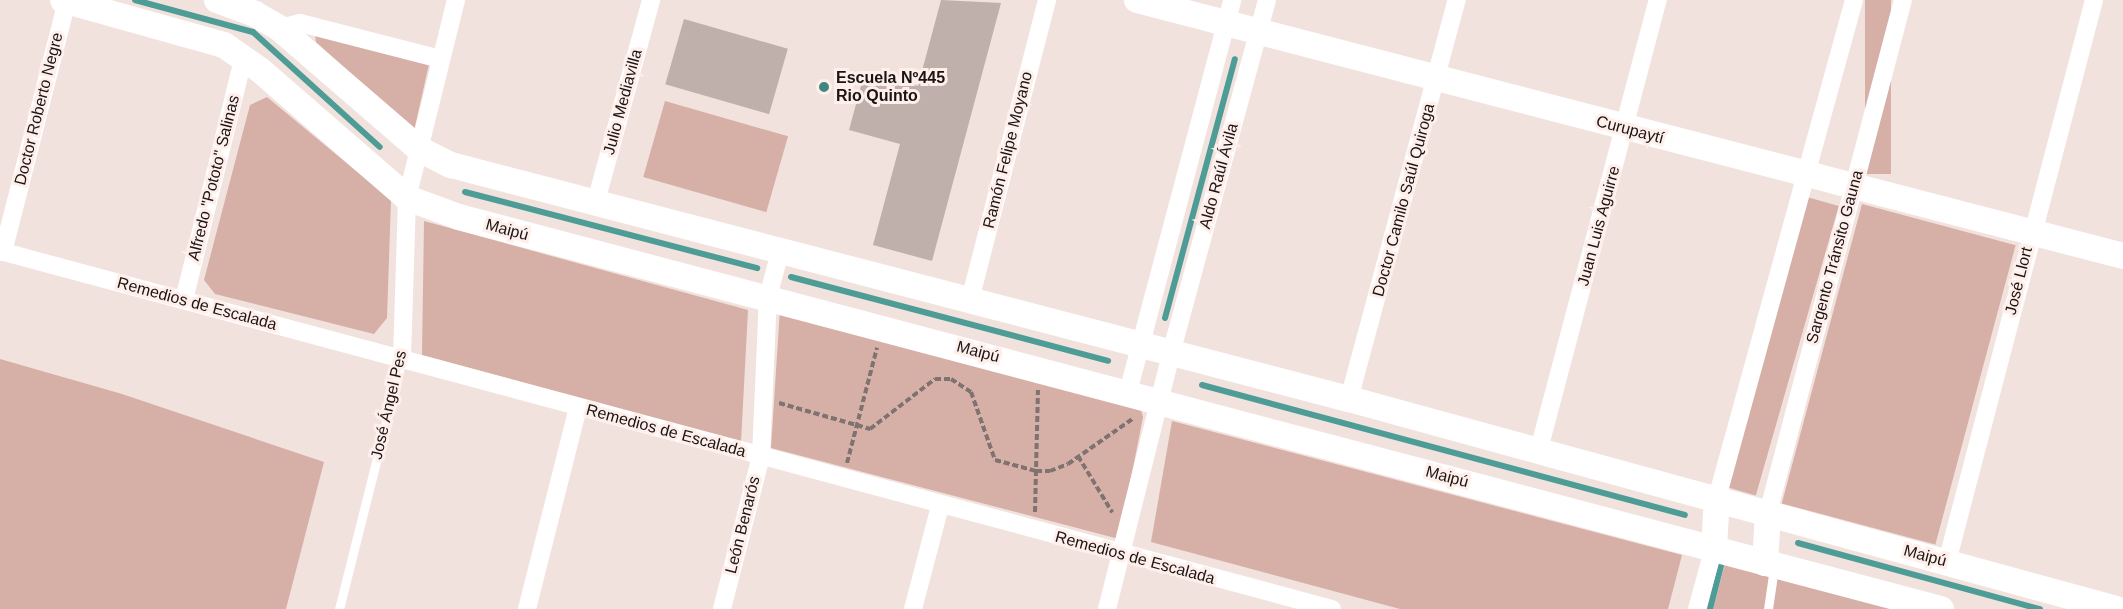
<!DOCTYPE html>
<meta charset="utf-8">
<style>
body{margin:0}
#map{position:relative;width:2123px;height:609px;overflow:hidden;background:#f2e2de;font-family:Helvetica,sans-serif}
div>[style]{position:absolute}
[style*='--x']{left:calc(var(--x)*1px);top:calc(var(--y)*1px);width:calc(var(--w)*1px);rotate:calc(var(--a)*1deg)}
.green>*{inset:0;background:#d6afa6;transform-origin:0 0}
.stream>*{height:6px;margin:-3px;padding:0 3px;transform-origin:3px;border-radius:3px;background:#4e9c96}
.building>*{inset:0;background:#bfb0ac;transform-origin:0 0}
.path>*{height:4px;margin-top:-2px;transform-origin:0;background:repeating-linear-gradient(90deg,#7e7371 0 6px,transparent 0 9px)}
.lane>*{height:9px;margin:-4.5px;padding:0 4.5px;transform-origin:4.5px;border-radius:4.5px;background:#fff}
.street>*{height:18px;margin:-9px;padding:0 9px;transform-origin:9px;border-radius:9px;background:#fff}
.secondary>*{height:26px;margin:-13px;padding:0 13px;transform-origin:13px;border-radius:13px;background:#fff}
.dots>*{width:16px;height:16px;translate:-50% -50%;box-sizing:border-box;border:3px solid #ffefeb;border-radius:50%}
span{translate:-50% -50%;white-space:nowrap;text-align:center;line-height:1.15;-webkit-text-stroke:6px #ffefeb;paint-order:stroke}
.poi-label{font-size:16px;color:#1a1413;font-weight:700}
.left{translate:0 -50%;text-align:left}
.street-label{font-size:16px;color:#1a1413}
</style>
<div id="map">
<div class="green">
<i style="left:1865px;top:0;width:26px;height:174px"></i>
<i style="clip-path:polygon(315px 34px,429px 64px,414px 131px,316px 42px)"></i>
<i style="clip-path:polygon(267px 97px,391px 200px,387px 318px,374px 334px,215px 294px,204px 280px,250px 105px)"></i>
<i style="left:665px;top:101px;width:128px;height:79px;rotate:16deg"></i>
<i style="left:1807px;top:197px;width:33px;height:301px;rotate:16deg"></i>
<i style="left:1862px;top:204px;width:159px;height:310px;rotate:15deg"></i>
<i style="clip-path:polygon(424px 221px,748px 310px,741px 442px,422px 355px)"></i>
<i style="clip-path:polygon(780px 309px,1141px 410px,1143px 417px,1119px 539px,771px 448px)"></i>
<i style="clip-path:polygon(0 359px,122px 394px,324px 462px,286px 609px,0 609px)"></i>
<i style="clip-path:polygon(1172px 421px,1682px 555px,1668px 609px,1400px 609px,1151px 542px)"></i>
<i style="clip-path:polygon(1725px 564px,1895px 609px,1713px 609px)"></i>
</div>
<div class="stream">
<i style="--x:135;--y:0;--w:122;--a:15.2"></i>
<i style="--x:253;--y:32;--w:171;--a:42.2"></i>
<i style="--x:465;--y:192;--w:302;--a:14.6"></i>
<i style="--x:791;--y:277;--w:328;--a:14.8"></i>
<i style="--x:1165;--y:318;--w:268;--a:-74.9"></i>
<i style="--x:1202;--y:385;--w:500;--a:15.06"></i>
<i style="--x:1798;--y:543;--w:251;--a:15.3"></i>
<i style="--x:1710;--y:609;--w:49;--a:-75.7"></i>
</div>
<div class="building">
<i style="clip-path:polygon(941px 0,1001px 3px,932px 261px,873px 245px,900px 144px,849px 130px,865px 71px,918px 86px)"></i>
<i style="left:684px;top:19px;width:108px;height:68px;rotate:16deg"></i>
</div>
<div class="path">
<i style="--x:779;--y:403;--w:95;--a:15.9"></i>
<i style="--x:870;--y:429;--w:82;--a:-37.6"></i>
<i style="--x:935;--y:379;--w:16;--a:0"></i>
<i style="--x:951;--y:379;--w:24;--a:33"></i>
<i style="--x:971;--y:392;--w:72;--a:70.6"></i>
<i style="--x:995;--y:460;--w:42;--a:15"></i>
<i style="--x:1036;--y:471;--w:14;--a:0"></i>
<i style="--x:1050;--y:471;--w:19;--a:-21"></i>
<i style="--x:1068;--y:464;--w:80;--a:-34.9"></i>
<i style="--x:1078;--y:456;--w:66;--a:58.7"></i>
<i style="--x:847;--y:463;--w:119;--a:-75.4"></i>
<i style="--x:1035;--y:512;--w:122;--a:-88.6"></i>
</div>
<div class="lane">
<i style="--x:339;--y:609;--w:259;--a:-75.9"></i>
<i style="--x:1768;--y:609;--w:41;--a:-81.7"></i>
</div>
<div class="street">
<i style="--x:279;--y:28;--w:22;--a:-13"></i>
<i style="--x:300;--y:23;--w:145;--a:14.4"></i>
<i style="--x:595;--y:205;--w:213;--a:-74.7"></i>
<i style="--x:0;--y:251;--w:1379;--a:15.04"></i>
<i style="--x:3;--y:252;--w:259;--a:-75.7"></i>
<i style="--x:184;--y:300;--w:251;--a:-76.2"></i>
<i style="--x:970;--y:300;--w:310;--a:-75.6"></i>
<i style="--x:402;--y:358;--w:160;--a:-88.2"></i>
<i style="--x:407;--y:198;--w:204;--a:-76.1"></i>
<i style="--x:1128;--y:392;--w:406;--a:-75.1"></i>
<i style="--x:1349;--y:399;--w:413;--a:-74.9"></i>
<i style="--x:1538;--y:453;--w:469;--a:-75.2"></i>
<i style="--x:1717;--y:498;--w:517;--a:-74.62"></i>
<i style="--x:1768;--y:513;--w:530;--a:-75.26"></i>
<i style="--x:1947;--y:562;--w:581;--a:-75.34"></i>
<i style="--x:527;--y:609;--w:208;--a:-75.8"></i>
<i style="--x:722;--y:609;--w:158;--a:-75.7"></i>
<i style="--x:761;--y:456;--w:159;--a:-87.5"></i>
<i style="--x:768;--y:297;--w:47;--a:-75.1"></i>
<i style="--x:913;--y:609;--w:106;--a:-75.3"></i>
<i style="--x:1107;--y:609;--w:283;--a:-75.9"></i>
<i style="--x:1176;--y:335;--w:347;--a:-74.8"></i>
<i style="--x:1697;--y:609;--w:64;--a:-74.7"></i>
</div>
<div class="secondary">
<i style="--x:63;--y:0;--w:167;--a:15.6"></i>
<i style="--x:224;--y:45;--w:44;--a:34.8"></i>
<i style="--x:260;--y:70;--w:195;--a:41"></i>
<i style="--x:407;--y:198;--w:55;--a:20.1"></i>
<i style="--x:459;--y:217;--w:1533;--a:14.82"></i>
<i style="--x:217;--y:0;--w:40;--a:20.2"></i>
<i style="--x:255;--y:14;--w:28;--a:30"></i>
<i style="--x:279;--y:28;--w:185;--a:40.8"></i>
<i style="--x:419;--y:149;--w:36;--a:27"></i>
<i style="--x:451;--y:165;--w:928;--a:14.61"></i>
<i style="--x:1349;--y:399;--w:795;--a:15.31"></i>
<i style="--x:1137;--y:0;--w:1019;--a:14.55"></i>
<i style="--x:1714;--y:547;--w:49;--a:-86.5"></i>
<i style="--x:1765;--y:563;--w:50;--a:-86.6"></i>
</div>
<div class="dots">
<i style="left:824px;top:87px;background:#408782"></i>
</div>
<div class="poi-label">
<span class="left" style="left:836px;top:87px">Escuela Nº445<br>Rio Quinto</span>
</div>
<div class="street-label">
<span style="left:623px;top:102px;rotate:-75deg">Julio Mediavilla</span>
<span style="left:39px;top:109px;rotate:-76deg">Doctor Roberto Negre</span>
<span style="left:1630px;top:130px;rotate:15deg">Curupaytí</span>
<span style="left:1008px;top:150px;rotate:-76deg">Ramón Felipe Moyano</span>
<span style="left:1219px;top:176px;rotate:-75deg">Aldo Raúl Ávila</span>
<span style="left:214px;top:178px;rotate:-76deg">Alfredo "Pototo" Salinas</span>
<span style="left:1404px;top:200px;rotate:-75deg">Doctor Camilo Saúl Quiroga</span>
<span style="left:1599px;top:226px;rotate:-75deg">Juan Luis Aguirre</span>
<span style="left:507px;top:230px;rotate:15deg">Maipú</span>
<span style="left:1835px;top:257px;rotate:-75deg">Sargento Tránsito Gauna</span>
<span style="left:2019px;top:281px;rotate:-76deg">José Llort</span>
<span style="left:197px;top:304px;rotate:15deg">Remedios de Escalada</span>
<span style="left:978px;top:352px;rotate:15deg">Maipú</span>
<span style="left:389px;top:405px;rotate:-77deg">José Ángel Pes</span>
<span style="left:666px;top:431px;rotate:15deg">Remedios de Escalada</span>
<span style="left:1447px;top:477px;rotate:15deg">Maipú</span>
<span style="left:743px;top:525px;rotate:-76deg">León Benarós</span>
<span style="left:1925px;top:556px;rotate:15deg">Maipú</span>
<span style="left:1135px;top:558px;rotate:15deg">Remedios de Escalada</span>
</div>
</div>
